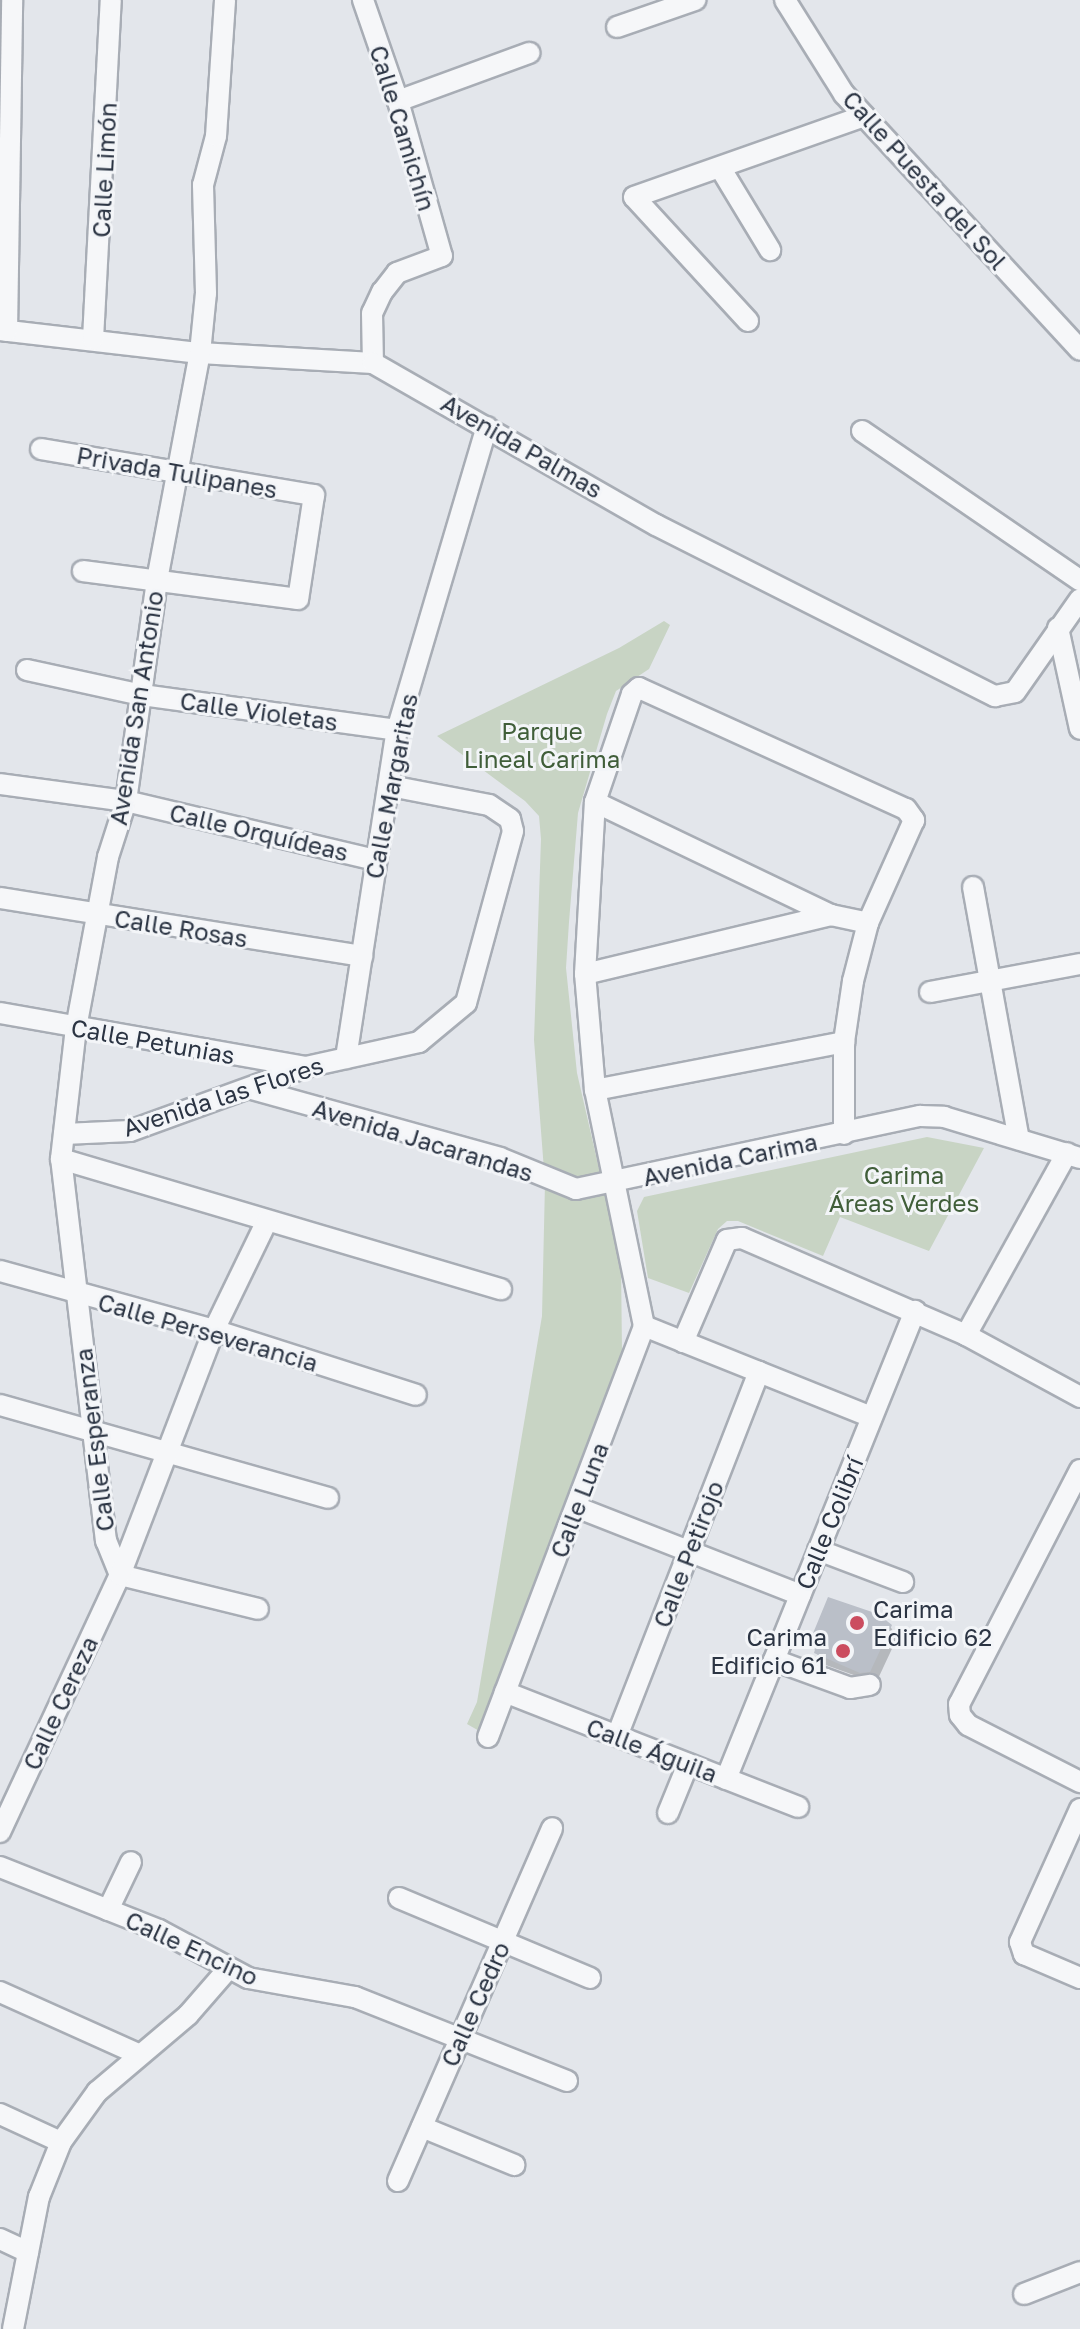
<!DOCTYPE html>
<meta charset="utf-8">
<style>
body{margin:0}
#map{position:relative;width:1080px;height:2329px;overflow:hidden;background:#e3e6eb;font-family:"Golos Text",sans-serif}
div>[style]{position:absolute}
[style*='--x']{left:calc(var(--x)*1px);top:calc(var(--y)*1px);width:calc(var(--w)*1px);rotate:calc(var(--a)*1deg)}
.green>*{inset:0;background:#c8d4c4}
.shadow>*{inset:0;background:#0003}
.building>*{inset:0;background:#babfc8}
.roads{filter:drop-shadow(2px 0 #a8adb5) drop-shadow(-2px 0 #a8adb5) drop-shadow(0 2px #a8adb5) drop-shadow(0 -2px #a8adb5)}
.street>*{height:20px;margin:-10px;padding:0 10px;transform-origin:10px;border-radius:10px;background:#f6f7f9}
.dots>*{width:22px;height:22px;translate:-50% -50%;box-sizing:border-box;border:4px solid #f3f5f8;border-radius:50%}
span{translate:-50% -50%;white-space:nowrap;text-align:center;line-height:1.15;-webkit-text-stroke:6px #f3f5f8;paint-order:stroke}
.street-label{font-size:24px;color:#2b3443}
.park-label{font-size:24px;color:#405e39}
.poi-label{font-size:24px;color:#2b3443}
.left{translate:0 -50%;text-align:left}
.right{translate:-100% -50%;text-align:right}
</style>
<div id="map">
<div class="green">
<i style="clip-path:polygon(664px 621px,670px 625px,649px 669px,616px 691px,607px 714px,578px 813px,569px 922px,566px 968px,577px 1073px,621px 1264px,622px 1351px,481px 1732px,467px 1724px,477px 1702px,542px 1316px,545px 1183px,534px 1040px,541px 839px,539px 816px,525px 801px,437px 736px,619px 648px)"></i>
<i style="clip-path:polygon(927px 1137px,984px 1148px,929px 1251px,840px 1217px,823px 1256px,738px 1221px,727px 1221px,718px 1229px,689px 1293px,648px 1278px,637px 1211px,644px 1197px)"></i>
</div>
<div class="shadow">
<i style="clip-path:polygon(890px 1626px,897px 1638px,876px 1683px,823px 1664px,811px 1643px)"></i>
</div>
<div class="building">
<i style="clip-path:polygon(828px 1597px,878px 1614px,892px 1625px,870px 1672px,860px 1673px,814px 1653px,816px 1646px,809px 1643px)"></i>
</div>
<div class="roads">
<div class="street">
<i style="--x:363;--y:0;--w:107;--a:70.9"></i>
<i style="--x:398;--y:101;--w:161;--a:74.2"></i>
<i style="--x:442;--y:256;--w:48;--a:159.3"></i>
<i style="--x:397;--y:273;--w:24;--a:128"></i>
<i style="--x:382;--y:292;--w:23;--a:115"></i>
<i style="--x:372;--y:313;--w:50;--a:88.9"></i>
<i style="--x:785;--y:0;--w:111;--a:57.9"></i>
<i style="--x:844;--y:94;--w:348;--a:47.3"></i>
<i style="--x:617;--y:27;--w:83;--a:-19.1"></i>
<i style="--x:398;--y:101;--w:140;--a:-20.1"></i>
<i style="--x:721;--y:169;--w:95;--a:58.8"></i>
<i style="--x:748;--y:321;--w:168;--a:-132.6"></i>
<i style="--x:634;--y:197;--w:244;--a:-19.4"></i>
<i style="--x:0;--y:330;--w:201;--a:6.6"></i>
<i style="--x:200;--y:353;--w:173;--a:3.3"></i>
<i style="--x:373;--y:363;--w:326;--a:29.8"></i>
<i style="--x:656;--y:525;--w:380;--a:26.8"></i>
<i style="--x:995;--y:696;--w:20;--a:-11"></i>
<i style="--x:1015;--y:692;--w:113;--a:-55"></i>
<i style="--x:7;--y:331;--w:331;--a:-89.1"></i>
<i style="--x:93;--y:339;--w:339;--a:-87"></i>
<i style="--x:862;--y:431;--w:264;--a:34.4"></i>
<i style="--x:41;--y:449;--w:277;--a:9.6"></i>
<i style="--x:314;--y:495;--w:105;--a:98.7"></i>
<i style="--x:298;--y:599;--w:217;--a:-172.6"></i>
<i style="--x:1058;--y:628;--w:103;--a:77.7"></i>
<i style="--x:27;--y:670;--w:118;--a:12.3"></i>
<i style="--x:142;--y:695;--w:257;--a:7.8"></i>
<i style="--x:0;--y:784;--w:127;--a:7.7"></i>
<i style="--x:126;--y:801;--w:256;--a:13.3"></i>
<i style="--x:595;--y:802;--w:262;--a:25.6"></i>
<i style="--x:973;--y:887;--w:256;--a:79.7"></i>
<i style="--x:0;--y:898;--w:367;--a:9.1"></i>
<i style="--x:585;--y:974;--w:253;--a:-13.5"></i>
<i style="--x:831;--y:915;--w:38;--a:12"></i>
<i style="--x:930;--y:992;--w:153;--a:-10.6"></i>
<i style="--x:0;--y:1013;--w:311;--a:10"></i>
<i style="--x:346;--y:1058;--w:332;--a:-81.2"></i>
<i style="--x:397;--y:730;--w:316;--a:-73.5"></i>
<i style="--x:252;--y:1089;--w:257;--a:15.5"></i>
<i style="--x:500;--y:1158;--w:82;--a:22.2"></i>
<i style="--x:576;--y:1189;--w:352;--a:-12"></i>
<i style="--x:920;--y:1116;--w:24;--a:2"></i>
<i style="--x:944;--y:1117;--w:142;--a:16.8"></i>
<i style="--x:595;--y:1090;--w:254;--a:-10.9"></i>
<i style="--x:64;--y:1134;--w:66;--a:-2.6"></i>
<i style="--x:130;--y:1131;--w:187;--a:-20"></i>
<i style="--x:306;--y:1067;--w:116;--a:-12.5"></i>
<i style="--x:419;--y:1042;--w:61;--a:-39.7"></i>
<i style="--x:466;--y:1003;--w:178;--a:-74.7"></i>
<i style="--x:513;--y:831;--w:12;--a:-104"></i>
<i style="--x:510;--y:819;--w:25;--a:-146"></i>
<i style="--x:489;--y:805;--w:101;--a:-169.1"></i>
<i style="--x:61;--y:1159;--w:459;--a:16.5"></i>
<i style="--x:0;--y:1271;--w:222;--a:15.4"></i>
<i style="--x:214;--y:1330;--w:212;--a:17.8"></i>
<i style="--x:644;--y:1326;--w:245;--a:21.8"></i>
<i style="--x:966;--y:1335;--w:208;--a:-61"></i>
<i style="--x:683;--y:1342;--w:111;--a:-66.7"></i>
<i style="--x:727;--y:1240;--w:15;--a:-8"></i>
<i style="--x:742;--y:1238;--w:244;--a:23.4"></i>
<i style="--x:966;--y:1335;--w:130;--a:28.5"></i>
<i style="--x:0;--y:1405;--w:341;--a:15.8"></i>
<i style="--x:1080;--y:1470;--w:263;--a:117.3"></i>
<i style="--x:959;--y:1704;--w:11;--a:85"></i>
<i style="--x:960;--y:1715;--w:13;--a:51"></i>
<i style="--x:968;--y:1725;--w:126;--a:27"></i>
<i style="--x:576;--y:1507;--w:241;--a:21.4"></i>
<i style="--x:818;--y:1550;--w:91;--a:20.6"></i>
<i style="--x:120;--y:1575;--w:37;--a:-112"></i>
<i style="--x:106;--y:1541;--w:385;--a:-96.7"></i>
<i style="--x:61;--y:1159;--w:132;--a:-83.5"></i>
<i style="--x:76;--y:1028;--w:174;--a:-79.4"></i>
<i style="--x:108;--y:857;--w:59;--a:-72.2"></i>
<i style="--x:126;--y:801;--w:223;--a:-82"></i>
<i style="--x:157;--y:580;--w:231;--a:-79.3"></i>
<i style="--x:200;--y:353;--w:60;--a:-84.3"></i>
<i style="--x:206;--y:293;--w:108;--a:-91.6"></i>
<i style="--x:203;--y:185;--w:51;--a:-75.1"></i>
<i style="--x:216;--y:136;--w:136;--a:-86.2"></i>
<i style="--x:120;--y:1575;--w:142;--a:13.8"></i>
<i style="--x:774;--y:1660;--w:81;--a:20.2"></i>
<i style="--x:850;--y:1688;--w:20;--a:-9"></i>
<i style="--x:505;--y:1692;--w:315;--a:21.4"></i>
<i style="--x:617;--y:1736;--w:391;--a:-68.7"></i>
<i style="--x:488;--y:1737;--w:440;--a:-69.2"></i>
<i style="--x:644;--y:1326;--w:241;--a:-101.7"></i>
<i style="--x:595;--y:1090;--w:116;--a:-94.9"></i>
<i style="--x:585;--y:974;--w:172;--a:-86.7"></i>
<i style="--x:595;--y:802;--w:114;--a:-71.1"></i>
<i style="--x:632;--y:694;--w:9;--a:-41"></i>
<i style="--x:639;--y:688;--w:293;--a:24.4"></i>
<i style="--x:906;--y:809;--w:14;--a:54"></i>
<i style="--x:914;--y:820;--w:113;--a:114.1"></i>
<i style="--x:868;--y:923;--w:60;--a:104.5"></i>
<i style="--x:853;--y:981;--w:62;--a:98.4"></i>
<i style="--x:844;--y:1042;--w:92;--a:90"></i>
<i style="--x:726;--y:1779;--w:505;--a:-68.01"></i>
<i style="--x:1080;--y:1809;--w:146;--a:114.3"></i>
<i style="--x:1020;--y:1942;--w:13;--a:72"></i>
<i style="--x:1024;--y:1954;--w:61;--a:23.2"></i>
<i style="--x:668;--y:1813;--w:53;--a:-67.8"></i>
<i style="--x:0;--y:1832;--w:284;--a:-65"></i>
<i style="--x:120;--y:1575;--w:262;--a:-69"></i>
<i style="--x:214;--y:1330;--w:121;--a:-64.1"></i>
<i style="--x:0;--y:1867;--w:171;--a:21.6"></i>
<i style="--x:159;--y:1930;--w:101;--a:28.3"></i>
<i style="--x:248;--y:1978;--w:109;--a:10.1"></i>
<i style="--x:355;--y:1997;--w:228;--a:21.6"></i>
<i style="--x:399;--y:1898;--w:207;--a:22.7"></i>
<i style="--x:108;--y:1910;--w:53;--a:-64.4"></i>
<i style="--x:0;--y:1992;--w:151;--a:24.2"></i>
<i style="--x:0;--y:2114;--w:67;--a:24.7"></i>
<i style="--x:422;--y:2127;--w:100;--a:22.4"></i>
<i style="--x:398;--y:2181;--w:385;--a:-66.4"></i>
<i style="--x:0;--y:2239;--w:31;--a:25"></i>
<i style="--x:1024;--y:2294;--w:60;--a:-21.4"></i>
<i style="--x:13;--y:2329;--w:135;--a:-78.9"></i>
<i style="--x:39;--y:2197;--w:59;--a:-68.2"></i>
<i style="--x:61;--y:2142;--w:62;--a:-54.2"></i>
<i style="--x:97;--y:2092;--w:119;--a:-40.2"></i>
<i style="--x:188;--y:2015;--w:61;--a:-49"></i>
</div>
</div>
<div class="dots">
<i style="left:857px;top:1623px;background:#cb4c5f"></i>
<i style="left:843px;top:1651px;background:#cb4c5f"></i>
</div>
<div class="street-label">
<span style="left:403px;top:128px;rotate:73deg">Calle Camichín</span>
<span style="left:104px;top:170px;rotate:-87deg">Calle Limón</span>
<span style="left:925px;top:180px;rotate:48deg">Calle Puesta del Sol</span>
<span style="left:522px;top:446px;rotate:30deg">Avenida Palmas</span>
<span style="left:177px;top:472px;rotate:10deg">Privada Tulipanes</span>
<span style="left:136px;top:708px;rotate:-81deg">Avenida San Antonio</span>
<span style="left:259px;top:711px;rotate:8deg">Calle Violetas</span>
<span style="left:391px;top:786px;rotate:-79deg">Calle Margaritas</span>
<span style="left:259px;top:832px;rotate:13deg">Calle Orquídeas</span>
<span style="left:181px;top:928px;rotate:9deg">Calle Rosas</span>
<span style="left:153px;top:1041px;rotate:10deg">Calle Petunias</span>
<span style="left:223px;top:1096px;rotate:-18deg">Avenida las Flores</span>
<span style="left:423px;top:1140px;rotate:17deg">Avenida Jacarandas</span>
<span style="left:730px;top:1159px;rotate:-12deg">Avenida Carima</span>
<span style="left:208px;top:1332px;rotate:16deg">Calle Perseverancia</span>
<span style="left:94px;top:1440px;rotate:-97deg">Calle Esperanza</span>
<span style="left:579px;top:1500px;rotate:-69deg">Calle Luna</span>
<span style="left:829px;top:1523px;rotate:-68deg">Calle Colibrí</span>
<span style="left:688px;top:1554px;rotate:-69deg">Calle Petirojo</span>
<span style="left:60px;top:1703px;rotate:-65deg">Calle Cereza</span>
<span style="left:652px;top:1750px;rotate:21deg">Calle Águila</span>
<span style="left:192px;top:1948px;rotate:25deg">Calle Encino</span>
<span style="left:475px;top:2004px;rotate:-66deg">Calle Cedro</span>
</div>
<div class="park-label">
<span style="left:542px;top:745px">Parque<br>Lineal Carima</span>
<span style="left:904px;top:1189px">Carima<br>Áreas Verdes</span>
</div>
<div class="poi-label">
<span class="left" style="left:873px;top:1623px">Carima<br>Edificio 62</span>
<span class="right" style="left:827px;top:1651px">Carima<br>Edificio 61</span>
</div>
</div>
